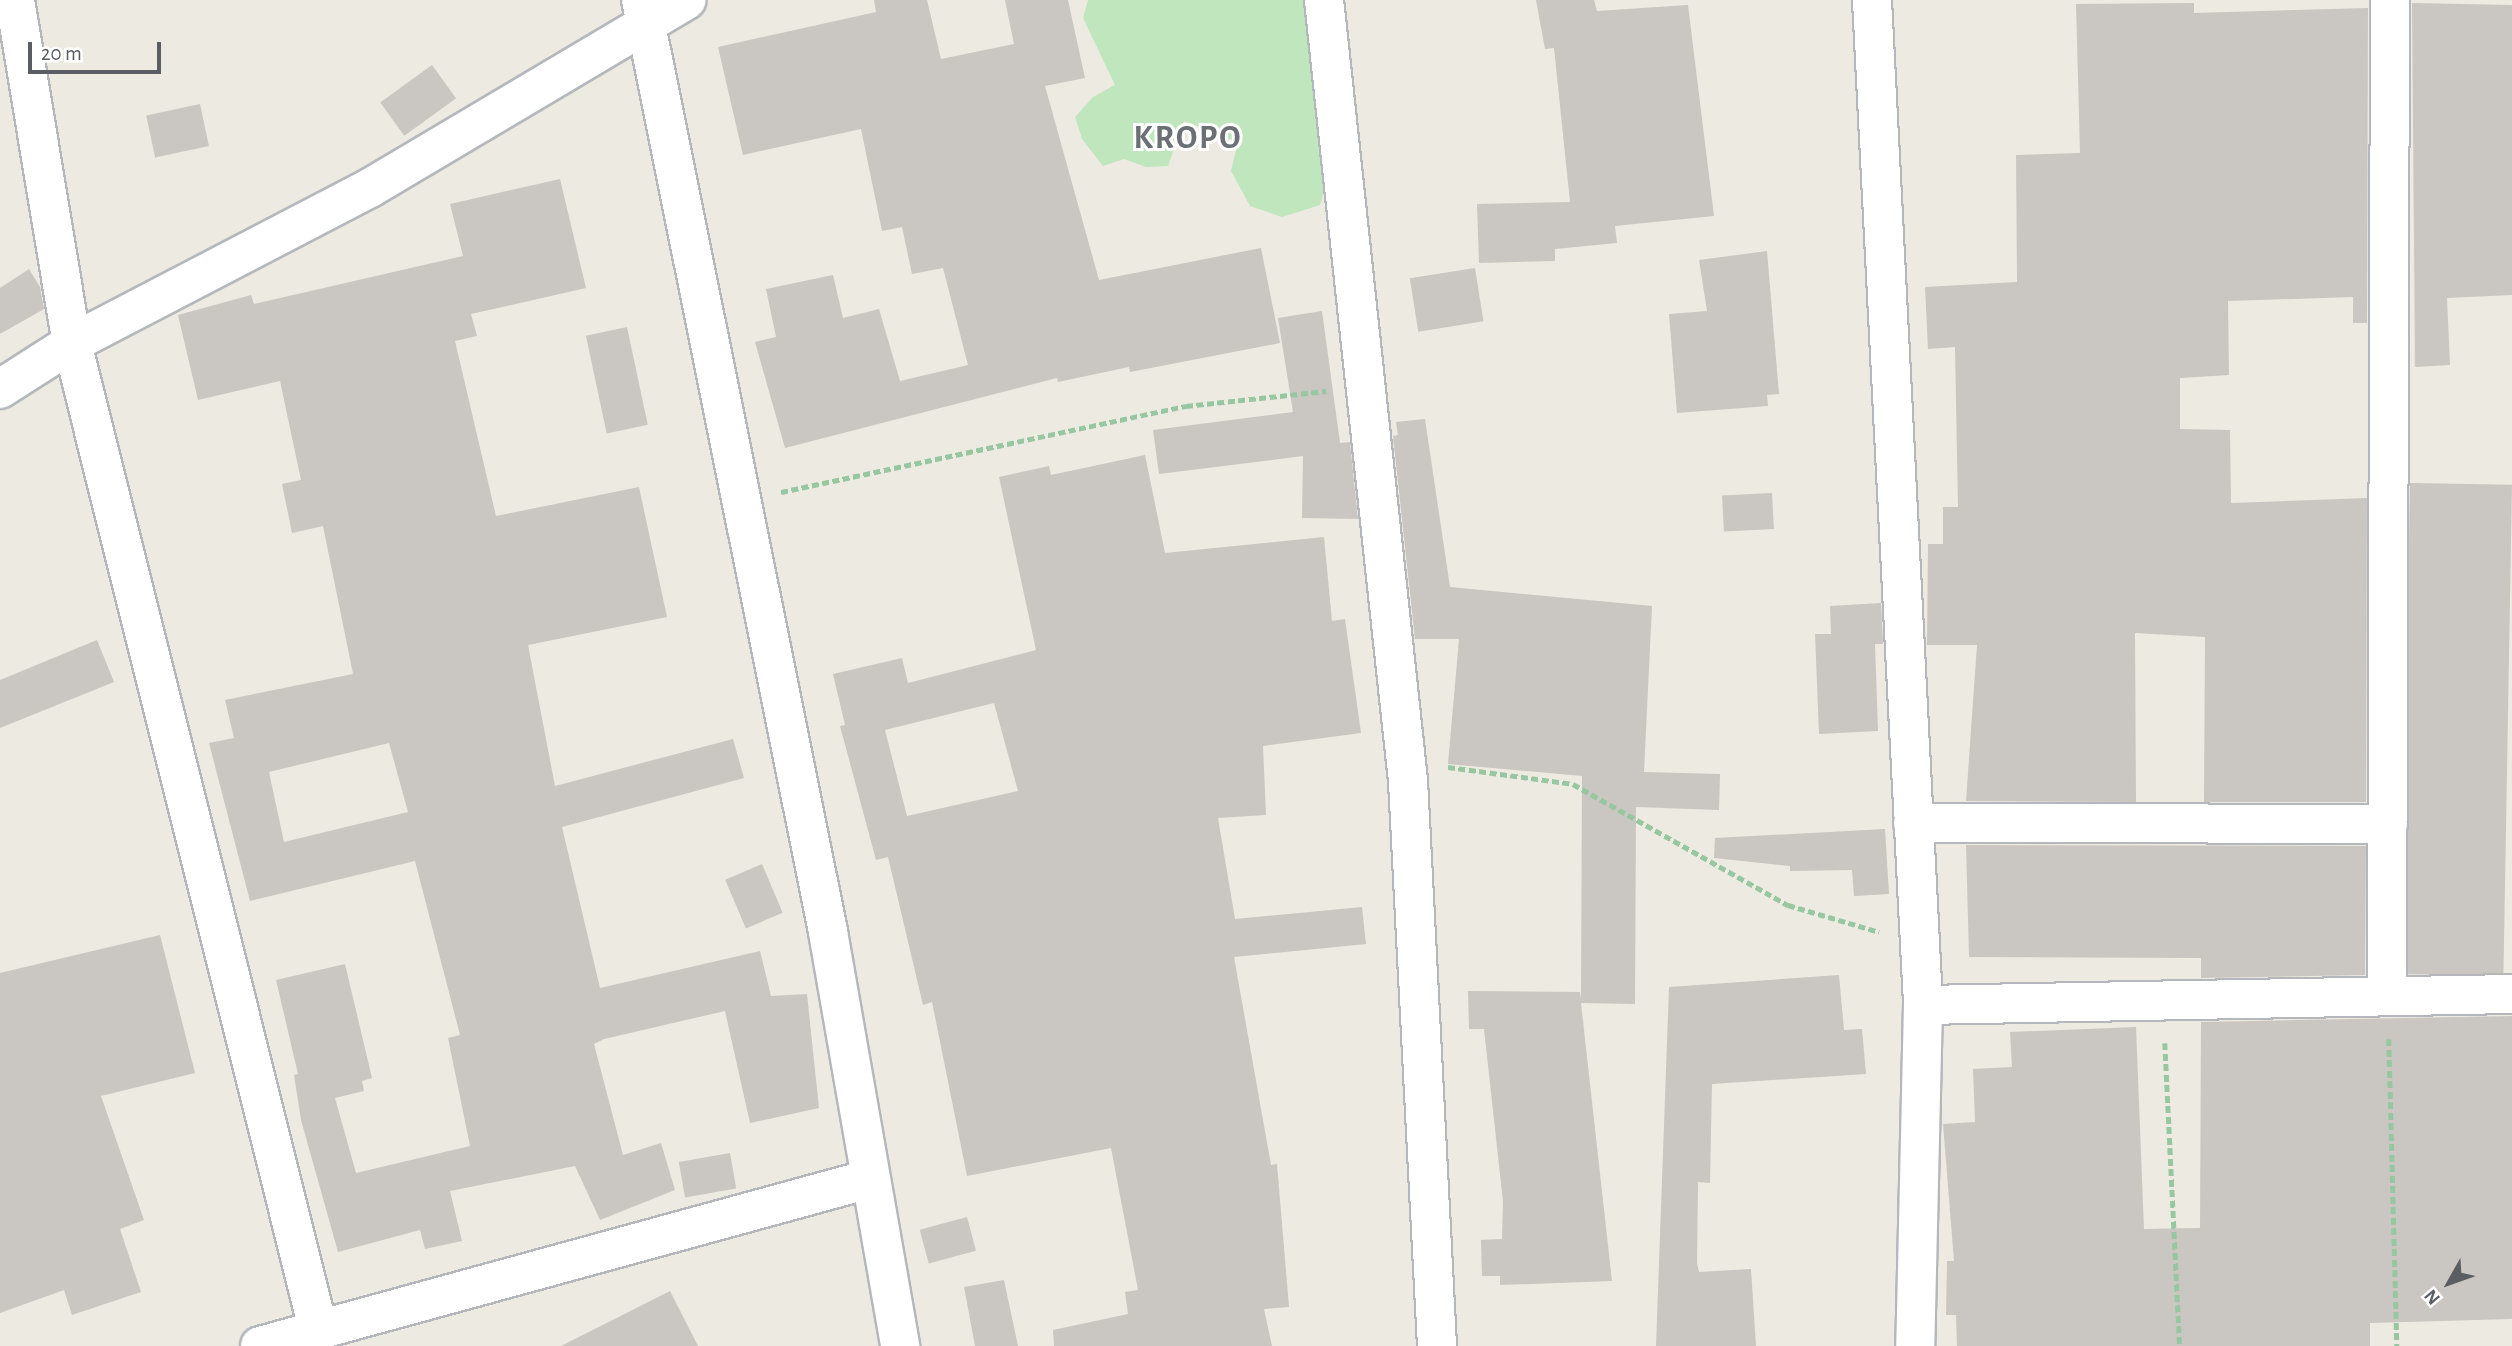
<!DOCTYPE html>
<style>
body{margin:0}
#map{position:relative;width:2512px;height:1346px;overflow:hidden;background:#edeae1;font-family:"Alegreya Sans",sans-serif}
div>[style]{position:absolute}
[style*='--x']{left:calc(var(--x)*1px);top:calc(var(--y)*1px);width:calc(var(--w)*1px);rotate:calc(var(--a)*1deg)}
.green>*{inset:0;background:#bfe6bd}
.building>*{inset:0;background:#cac6c1;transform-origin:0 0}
.path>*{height:4.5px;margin-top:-2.25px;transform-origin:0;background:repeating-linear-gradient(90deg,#96c7a1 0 7px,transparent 0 10.5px)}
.roads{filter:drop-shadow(2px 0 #b4b8bc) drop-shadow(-2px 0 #b4b8bc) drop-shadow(0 2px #b4b8bc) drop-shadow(0 -2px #b4b8bc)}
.minor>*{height:38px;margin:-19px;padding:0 19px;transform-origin:19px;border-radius:19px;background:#fff}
span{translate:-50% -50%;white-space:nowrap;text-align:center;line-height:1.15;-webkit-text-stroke:6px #fff;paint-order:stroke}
.district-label{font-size:33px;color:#6b7075;font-weight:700;letter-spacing:2px}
.north{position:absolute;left:2414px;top:1248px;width:70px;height:70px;-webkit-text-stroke:5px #fff;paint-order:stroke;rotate:230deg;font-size:19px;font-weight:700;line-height:28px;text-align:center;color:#5a5e63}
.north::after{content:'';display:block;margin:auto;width:24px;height:32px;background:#5a5e63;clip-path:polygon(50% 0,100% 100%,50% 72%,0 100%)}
.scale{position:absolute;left:28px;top:42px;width:133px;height:32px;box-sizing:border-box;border:4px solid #5a5e63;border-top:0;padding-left:9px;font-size:21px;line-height:24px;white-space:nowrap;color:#5a5e63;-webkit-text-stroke:5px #fff;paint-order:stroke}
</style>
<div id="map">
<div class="green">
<i style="clip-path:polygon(1088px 0,1305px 0,1334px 162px,1320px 205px,1282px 217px,1250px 206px,1231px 171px,1238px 142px,1184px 121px,1168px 166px,1146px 167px,1124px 159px,1103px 166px,1082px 139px,1075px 117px,1093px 97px,1115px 85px,1083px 18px)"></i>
</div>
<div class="building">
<i style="clip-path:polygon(874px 0,927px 0,941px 59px,1014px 44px,1005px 0,1068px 0,1085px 78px,1045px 86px,1099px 280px,1261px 248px,1280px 343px,1130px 372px,1129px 367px,1058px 382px,1057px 378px,785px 448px,755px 342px,776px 337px,766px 289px,833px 275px,843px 318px,879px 309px,900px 381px,968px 365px,943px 268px,912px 274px,902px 227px,882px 231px,861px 129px,743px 155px,718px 47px,876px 12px)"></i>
<i style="clip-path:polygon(1536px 0,1594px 0,1597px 11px,1688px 5px,1714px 216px,1615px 226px,1617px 243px,1555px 249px,1555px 261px,1479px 263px,1477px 204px,1570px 202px,1554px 48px,1545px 49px)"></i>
<i style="clip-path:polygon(2194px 3px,2194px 13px,2368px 8px,2367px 323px,2353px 323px,2353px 297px,2228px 301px,2229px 375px,2180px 378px,2180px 429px,2230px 430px,2231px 503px,2367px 498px,2366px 802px,2204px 802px,2205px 637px,2135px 633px,2136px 802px,1966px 801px,1977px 645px,1927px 645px,1928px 544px,1943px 544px,1943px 507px,1958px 507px,1955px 347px,1928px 349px,1925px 287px,2017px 282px,2016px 155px,2080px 153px,2076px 4px)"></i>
<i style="clip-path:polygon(2412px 3px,2512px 5px,2512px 295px,2447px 298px,2450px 365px,2415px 367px)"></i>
<i style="left:432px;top:65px;width:41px;height:64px;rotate:54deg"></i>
<i style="left:200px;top:104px;width:43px;height:55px;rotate:78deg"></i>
<i style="clip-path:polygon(evenodd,560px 179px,586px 288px,471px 314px,477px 336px,455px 341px,496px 516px,639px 487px,667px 617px,528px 645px,555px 786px,733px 739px,744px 778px,562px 827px,600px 988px,760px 951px,771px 996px,807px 994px,819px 1108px,750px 1123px,725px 1011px,604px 1039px,594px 1044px,623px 1155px,661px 1143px,675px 1190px,600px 1220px,575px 1166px,450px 1191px,462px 1241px,425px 1249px,420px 1230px,338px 1252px,301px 1120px,294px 1075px,298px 1074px,276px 980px,345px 964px,372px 1078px,362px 1081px,364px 1091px,335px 1098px,356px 1173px,470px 1146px,448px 1038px,460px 1035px,415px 861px,250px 901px,209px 743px,234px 738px,225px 700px,353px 674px,323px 526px,292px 533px,282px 484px,301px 480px,280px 381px,198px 400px,178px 315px,251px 295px,254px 304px,463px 256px,450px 204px,560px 179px,389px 743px,408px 812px,284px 842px,269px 772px,389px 743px)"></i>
<i style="clip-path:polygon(1767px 251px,1779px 394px,1767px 395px,1768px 406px,1677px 413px,1669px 314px,1707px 311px,1699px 260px)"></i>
<i style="left:1475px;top:268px;width:54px;height:66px;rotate:81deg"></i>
<i style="clip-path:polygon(29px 269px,40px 287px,44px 309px,0 334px,0 288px)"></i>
<i style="clip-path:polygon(1322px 311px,1340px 443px,1350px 442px,1358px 519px,1302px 518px,1303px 456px,1159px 474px,1153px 430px,1293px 412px,1278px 318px)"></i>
<i style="left:627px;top:327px;width:100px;height:42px;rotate:78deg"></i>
<i style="clip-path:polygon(1425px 419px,1450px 587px,1652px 606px,1644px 772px,1720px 774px,1719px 810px,1636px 807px,1635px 1004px,1581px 1003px,1612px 1281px,1500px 1285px,1500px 1276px,1482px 1276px,1481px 1240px,1502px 1239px,1503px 1202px,1484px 1029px,1469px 1029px,1468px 991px,1580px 992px,1581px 999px,1582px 776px,1448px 764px,1459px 639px,1415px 639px,1393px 436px,1398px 435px,1396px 422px)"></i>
<i style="clip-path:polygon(evenodd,1145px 455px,1165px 553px,1324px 537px,1332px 621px,1345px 619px,1361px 733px,1263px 746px,1266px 815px,1218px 818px,1235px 919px,1362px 907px,1366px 944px,1234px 957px,1271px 1165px,1277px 1164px,1289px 1307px,1264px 1309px,1272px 1346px,1054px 1346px,1053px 1330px,1128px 1314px,1125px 1292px,1138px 1290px,1111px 1148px,967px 1176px,932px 1002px,923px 1005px,888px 857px,876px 860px,840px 726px,845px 725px,833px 674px,902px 658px,908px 683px,1036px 650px,999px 477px,1049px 466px,1051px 475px,1145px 455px,994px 703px,1018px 791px,907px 816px,885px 730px,994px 703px)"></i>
<i style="left:2410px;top:483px;width:102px;height:491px;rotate:1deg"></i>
<i style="left:1772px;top:493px;width:36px;height:50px;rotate:87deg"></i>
<i style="clip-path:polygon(1881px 603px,1883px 644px,1875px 644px,1878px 731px,1819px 734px,1815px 634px,1831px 634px,1830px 606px)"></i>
<i style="clip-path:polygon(97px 640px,114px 682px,0 728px,0 680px)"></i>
<i style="clip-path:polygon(1885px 829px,1889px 894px,1854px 896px,1852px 870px,1790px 871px,1790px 866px,1714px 858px,1715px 838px)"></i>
<i style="clip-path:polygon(1966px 845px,2366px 846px,2365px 975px,2201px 978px,2201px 958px,1969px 957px)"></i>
<i style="left:762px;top:864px;width:53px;height:40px;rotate:67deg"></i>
<i style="clip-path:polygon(160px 935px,195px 1073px,101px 1096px,144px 1220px,120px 1229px,141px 1292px,72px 1315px,64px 1290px,0 1313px,0 973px)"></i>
<i style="clip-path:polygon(1839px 975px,1844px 1030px,1862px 1029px,1866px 1074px,1712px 1084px,1710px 1183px,1698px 1182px,1697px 1263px,1699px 1272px,1751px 1269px,1756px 1346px,1656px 1346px,1669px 987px)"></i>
<i style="clip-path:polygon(2512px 1016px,2512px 1319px,2370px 1323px,2370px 1346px,1957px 1346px,1956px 1315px,1946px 1315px,1947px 1261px,1954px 1261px,1943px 1124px,1975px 1122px,1973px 1069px,2012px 1067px,2010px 1032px,2136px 1027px,2144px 1229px,2200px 1228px,2201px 1022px)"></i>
<i style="left:730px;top:1153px;width:36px;height:52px;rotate:80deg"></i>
<i style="left:967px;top:1217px;width:35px;height:49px;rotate:75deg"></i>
<i style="clip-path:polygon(1004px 1280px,1018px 1346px,975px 1346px,964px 1287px)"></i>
<i style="clip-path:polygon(670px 1291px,698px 1346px,561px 1346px)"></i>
</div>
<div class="path">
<i style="--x:781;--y:492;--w:414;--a:-12"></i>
<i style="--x:1186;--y:406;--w:141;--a:-6.1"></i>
<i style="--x:1448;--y:767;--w:126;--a:7.7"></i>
<i style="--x:1573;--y:784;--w:247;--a:29.4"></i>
<i style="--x:1788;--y:905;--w:95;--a:16.5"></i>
<i style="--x:2389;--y:1039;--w:307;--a:88.5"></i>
<i style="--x:2165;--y:1043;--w:303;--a:87.2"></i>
</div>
<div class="roads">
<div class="minor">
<i style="--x:15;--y:0;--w:348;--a:80.6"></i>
<i style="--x:72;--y:343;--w:1015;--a:75.98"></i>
<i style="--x:641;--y:0;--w:951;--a:78.65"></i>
<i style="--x:828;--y:932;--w:420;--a:80.1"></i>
<i style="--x:1324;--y:0;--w:786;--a:83.86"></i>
<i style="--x:1408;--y:781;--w:566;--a:87.06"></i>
<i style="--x:1872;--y:0;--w:1006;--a:87.09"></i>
<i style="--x:1923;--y:1005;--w:341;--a:91.3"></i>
<i style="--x:0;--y:389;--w:85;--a:-32.6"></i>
<i style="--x:72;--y:343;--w:336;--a:-27.5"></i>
<i style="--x:370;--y:188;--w:368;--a:-30.7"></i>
<i style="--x:1913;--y:823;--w:475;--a:0.1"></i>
<i style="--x:2387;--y:996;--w:996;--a:-89.83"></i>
<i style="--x:1923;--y:1005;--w:589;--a:-1.07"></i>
<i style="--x:260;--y:1346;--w:631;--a:-15.33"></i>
</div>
</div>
<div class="district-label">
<span style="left:1188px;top:139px">KROPO</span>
</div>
<div class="north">N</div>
<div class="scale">20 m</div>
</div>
